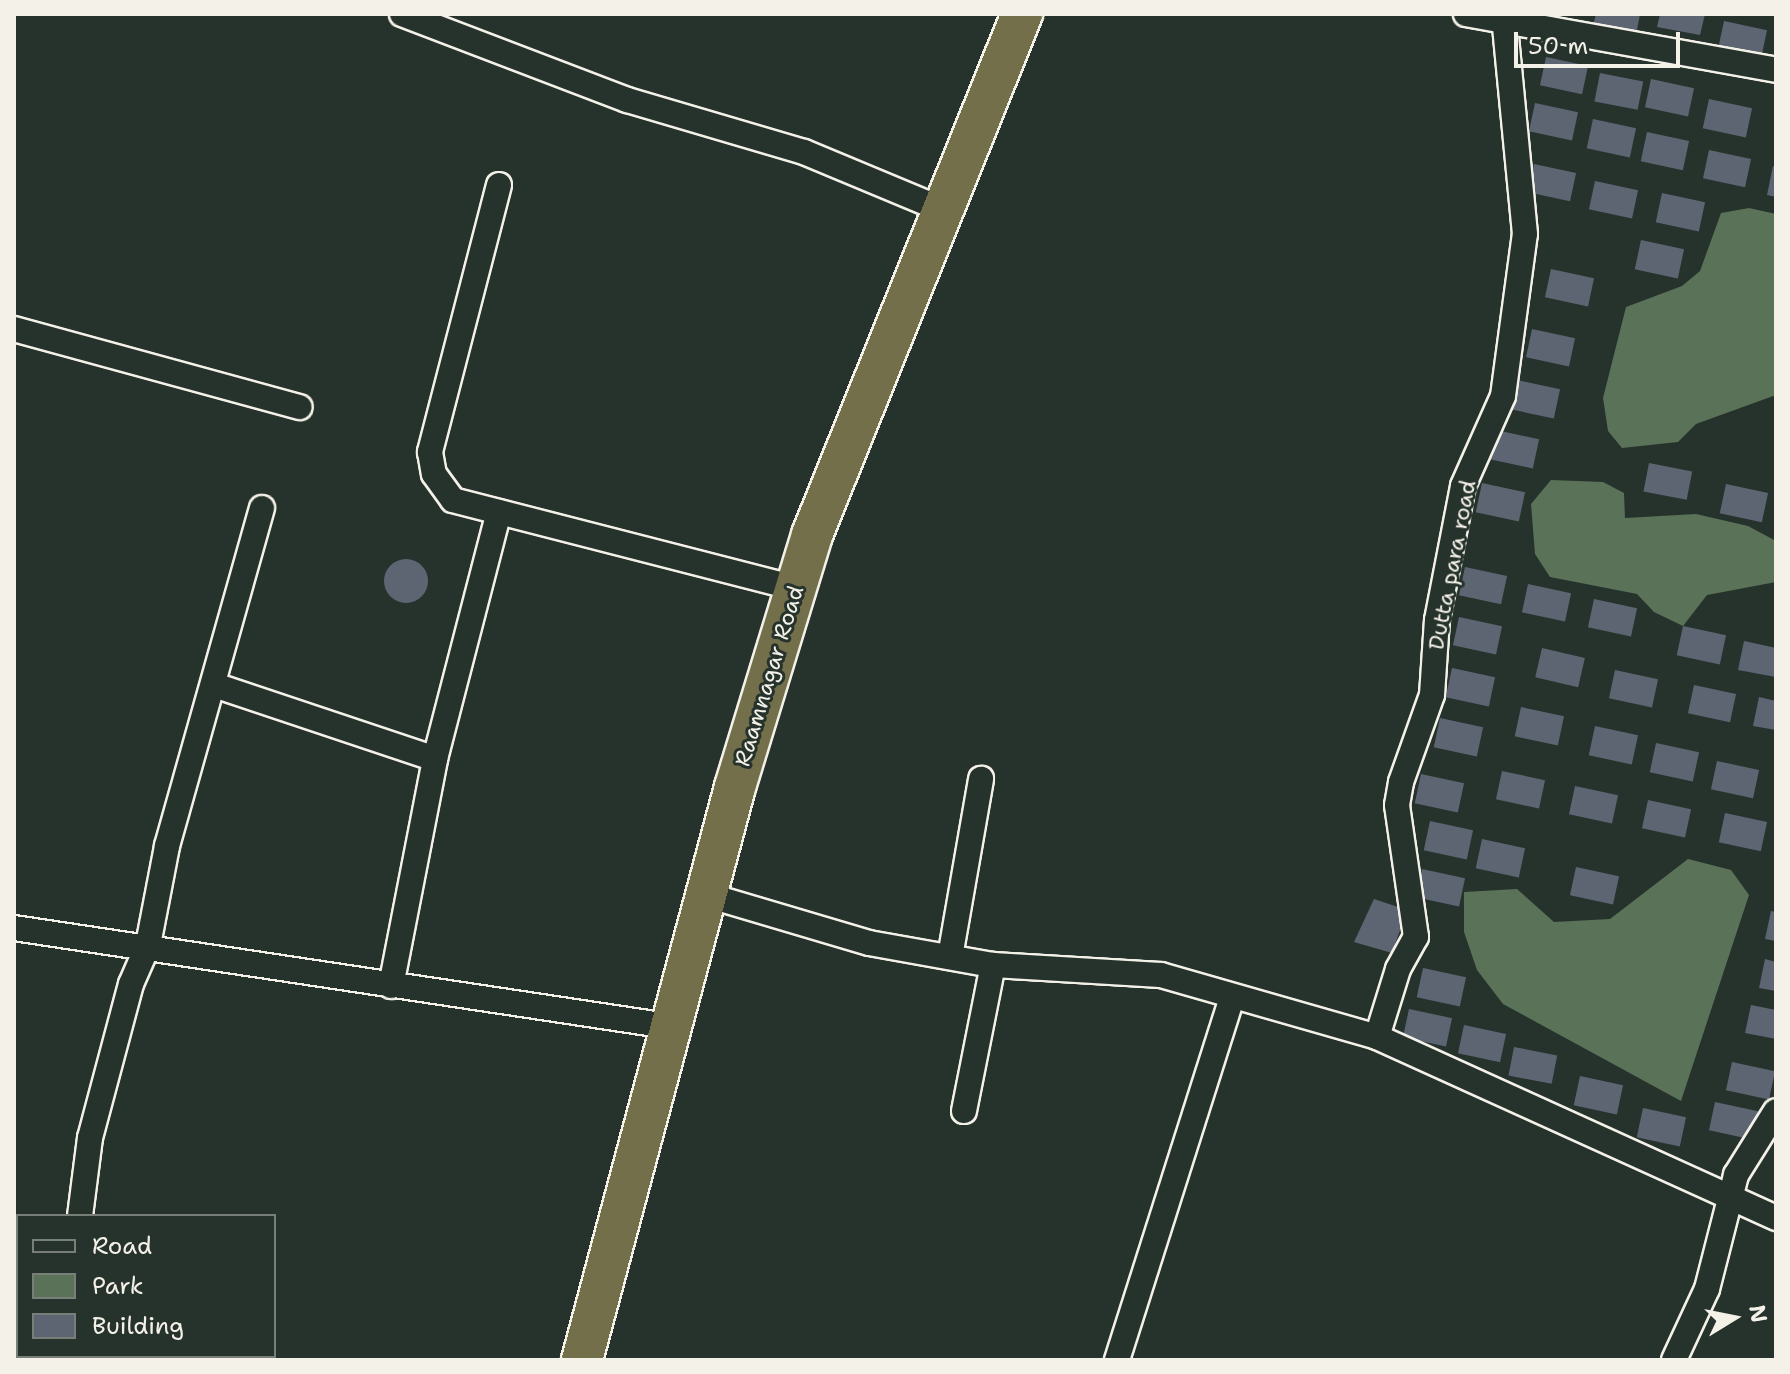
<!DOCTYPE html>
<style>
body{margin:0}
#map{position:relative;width:1790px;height:1374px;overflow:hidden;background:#26332d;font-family:"Shantell Sans",sans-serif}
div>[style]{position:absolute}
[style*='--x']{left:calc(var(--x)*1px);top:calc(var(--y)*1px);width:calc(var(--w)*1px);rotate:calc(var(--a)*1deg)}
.green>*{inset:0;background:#5a7257}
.building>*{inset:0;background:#5d6573;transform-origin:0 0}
.round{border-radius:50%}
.roads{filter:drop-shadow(2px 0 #f4f1e8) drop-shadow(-2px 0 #f4f1e8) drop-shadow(0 2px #f4f1e8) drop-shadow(0 -2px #f4f1e8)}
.minor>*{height:24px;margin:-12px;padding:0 12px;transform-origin:12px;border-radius:12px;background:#26332d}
.trunk>*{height:40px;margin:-20px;padding:0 20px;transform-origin:20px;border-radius:20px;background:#726f4a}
span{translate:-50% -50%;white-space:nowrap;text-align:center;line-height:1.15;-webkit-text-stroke:6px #26332d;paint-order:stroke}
.street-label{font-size:22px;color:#f4f1e8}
.frame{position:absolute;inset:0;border:16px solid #f4f1e8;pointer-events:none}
.legend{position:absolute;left:16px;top:1214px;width:260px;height:144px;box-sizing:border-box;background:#26332d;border:2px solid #787f78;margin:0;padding:10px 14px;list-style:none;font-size:24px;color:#f4f1e8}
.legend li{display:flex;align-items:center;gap:16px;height:40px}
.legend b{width:40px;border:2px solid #787f78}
.north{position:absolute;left:1694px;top:1278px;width:80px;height:80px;-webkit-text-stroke:6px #26332d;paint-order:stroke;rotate:80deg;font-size:22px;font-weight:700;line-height:32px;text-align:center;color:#f4f1e8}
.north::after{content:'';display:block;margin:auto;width:28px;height:36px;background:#f4f1e8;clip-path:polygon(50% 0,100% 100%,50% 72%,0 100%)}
.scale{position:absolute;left:1514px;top:32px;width:166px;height:36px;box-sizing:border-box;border:4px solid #f4f1e8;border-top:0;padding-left:10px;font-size:24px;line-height:28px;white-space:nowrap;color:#f4f1e8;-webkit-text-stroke:6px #26332d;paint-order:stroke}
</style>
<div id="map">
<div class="green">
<i style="clip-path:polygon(1749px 208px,1776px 214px,1776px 395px,1696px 424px,1678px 442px,1622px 448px,1608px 431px,1603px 398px,1626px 307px,1682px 286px,1700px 271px,1721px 213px)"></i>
<i style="clip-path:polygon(1551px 480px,1603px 482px,1624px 493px,1625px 518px,1696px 514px,1748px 526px,1776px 541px,1776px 582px,1707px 595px,1683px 626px,1654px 612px,1637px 594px,1550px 577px,1535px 554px,1531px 504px)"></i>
<i style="clip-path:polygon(1688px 859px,1731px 870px,1749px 895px,1681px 1101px,1503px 1004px,1477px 970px,1464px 932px,1464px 892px,1517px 889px,1554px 922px,1610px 919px)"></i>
</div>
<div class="building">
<i style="clip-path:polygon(1596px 14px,1640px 14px,1636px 35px,1593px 26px)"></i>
<i style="clip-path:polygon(1660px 14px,1705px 14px,1700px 35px,1657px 27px)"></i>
<i style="left:1724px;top:21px;width:44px;height:29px;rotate:12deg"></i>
<i style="left:1546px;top:57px;width:43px;height:29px;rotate:12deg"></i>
<i style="left:1600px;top:73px;width:44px;height:29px;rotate:11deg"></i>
<i style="left:1651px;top:79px;width:44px;height:29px;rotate:12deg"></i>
<i style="left:1709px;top:99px;width:44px;height:30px;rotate:12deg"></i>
<i style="left:1535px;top:103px;width:44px;height:29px;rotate:12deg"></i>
<i style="left:1593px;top:119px;width:44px;height:30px;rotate:12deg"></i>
<i style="left:1647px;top:132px;width:43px;height:30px;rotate:12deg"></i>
<i style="left:1709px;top:150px;width:43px;height:29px;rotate:12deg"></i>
<i style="left:1534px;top:164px;width:43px;height:29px;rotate:12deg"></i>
<i style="clip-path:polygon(1773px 166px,1776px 167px,1776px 197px,1767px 195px)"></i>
<i style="left:1595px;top:181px;width:44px;height:29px;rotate:12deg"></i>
<i style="left:1662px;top:193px;width:44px;height:30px;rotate:12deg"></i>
<i style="left:1641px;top:240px;width:44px;height:30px;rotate:12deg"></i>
<i style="left:1551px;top:269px;width:44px;height:29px;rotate:12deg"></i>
<i style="left:1532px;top:329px;width:44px;height:29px;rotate:12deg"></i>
<i style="left:1517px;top:380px;width:44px;height:30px;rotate:12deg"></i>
<i style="left:1496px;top:430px;width:44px;height:30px;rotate:12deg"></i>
<i style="left:1649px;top:463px;width:44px;height:29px;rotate:11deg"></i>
<i style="left:1482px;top:483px;width:44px;height:30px;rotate:12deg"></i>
<i style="left:1726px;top:484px;width:43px;height:30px;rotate:12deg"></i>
<i class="round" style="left:384px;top:559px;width:44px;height:44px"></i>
<i style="left:1465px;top:567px;width:43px;height:29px;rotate:12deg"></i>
<i style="left:1528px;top:584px;width:44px;height:29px;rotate:12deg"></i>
<i style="left:1594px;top:599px;width:44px;height:29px;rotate:12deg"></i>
<i style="left:1459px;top:617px;width:44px;height:29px;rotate:12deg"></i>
<i style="left:1683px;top:626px;width:44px;height:30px;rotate:12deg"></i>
<i style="clip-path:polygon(1744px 641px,1776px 648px,1776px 677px,1738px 670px)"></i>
<i style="left:1542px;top:648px;width:44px;height:30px;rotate:13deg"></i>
<i style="left:1452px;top:668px;width:44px;height:30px;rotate:12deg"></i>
<i style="left:1615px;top:670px;width:44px;height:29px;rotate:12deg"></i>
<i style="left:1694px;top:685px;width:43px;height:29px;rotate:12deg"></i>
<i style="clip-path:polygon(1759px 697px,1776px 701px,1776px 730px,1753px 726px)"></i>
<i style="left:1521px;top:707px;width:44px;height:30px;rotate:12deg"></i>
<i style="left:1440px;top:718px;width:44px;height:30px;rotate:12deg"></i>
<i style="left:1595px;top:726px;width:44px;height:30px;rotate:12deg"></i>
<i style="left:1656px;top:743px;width:44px;height:30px;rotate:12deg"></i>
<i style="left:1717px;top:761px;width:43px;height:29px;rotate:12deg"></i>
<i style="left:1502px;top:771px;width:44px;height:29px;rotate:12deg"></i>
<i style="left:1421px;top:774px;width:44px;height:30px;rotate:12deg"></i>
<i style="left:1575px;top:786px;width:44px;height:29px;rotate:12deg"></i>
<i style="left:1648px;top:800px;width:44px;height:29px;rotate:12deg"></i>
<i style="left:1725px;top:813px;width:43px;height:30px;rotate:12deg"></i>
<i style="left:1430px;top:821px;width:44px;height:30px;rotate:12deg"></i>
<i style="left:1482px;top:839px;width:44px;height:30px;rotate:12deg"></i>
<i style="left:1576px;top:867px;width:44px;height:29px;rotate:12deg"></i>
<i style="left:1422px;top:869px;width:44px;height:29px;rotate:12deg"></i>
<i style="clip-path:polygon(1374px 899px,1407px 910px,1392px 953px,1354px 942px)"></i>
<i style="clip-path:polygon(1771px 911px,1776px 912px,1776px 941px,1765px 939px)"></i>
<i style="clip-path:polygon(1765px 959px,1776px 962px,1776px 991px,1759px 988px)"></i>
<i style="left:1423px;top:968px;width:44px;height:30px;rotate:12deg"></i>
<i style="clip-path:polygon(1751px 1005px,1776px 1010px,1776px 1039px,1745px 1033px)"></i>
<i style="left:1409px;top:1009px;width:44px;height:29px;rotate:12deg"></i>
<i style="left:1464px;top:1025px;width:43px;height:29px;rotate:12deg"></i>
<i style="left:1514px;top:1047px;width:44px;height:29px;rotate:11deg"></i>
<i style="left:1732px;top:1062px;width:44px;height:29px;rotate:12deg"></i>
<i style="left:1580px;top:1076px;width:44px;height:30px;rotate:12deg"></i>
<i style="left:1715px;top:1102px;width:44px;height:29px;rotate:12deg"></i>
<i style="left:1643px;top:1108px;width:44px;height:30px;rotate:12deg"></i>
</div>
<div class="roads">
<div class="minor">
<i style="--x:402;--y:14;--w:241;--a:20.9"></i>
<i style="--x:627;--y:100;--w:184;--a:16.4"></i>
<i style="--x:804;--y:152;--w:156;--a:22.6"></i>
<i style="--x:1466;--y:14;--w:315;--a:10.2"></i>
<i style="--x:499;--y:185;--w:276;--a:104.5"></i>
<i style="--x:430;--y:452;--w:22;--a:80"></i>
<i style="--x:434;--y:474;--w:32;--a:54"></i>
<i style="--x:453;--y:500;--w:354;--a:14.4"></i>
<i style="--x:14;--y:329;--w:296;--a:15.3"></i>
<i style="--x:214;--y:685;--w:233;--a:18.5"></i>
<i style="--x:707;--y:895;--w:169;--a:16.5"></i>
<i style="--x:869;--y:943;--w:126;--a:10.1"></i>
<i style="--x:993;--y:965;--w:168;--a:3.4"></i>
<i style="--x:1161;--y:975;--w:225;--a:16"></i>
<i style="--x:1377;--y:1037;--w:438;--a:24.4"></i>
<i style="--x:14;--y:928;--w:661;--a:8.52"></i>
<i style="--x:950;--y:957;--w:181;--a:-80.1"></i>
<i style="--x:391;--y:986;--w:231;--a:-79"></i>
<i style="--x:435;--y:759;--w:255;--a:-75.5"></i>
<i style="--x:1377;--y:1037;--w:71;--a:-72.8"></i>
<i style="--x:1398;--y:969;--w:37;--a:-61"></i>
<i style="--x:1416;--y:937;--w:133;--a:-98.2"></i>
<i style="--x:1397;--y:805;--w:23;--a:-80"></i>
<i style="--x:1401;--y:782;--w:92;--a:-70.4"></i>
<i style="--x:1432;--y:695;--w:75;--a:-86.2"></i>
<i style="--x:1437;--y:620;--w:136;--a:-79"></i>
<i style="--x:1463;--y:486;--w:98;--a:-66"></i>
<i style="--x:1503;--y:396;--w:163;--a:-82.3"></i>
<i style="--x:1525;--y:234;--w:221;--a:-95.5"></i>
<i style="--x:964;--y:1111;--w:149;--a:-78.8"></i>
<i style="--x:80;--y:1216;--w:79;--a:-82.7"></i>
<i style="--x:90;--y:1138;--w:159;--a:-75.1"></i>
<i style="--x:131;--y:984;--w:43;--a:-66.4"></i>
<i style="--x:148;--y:945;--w:101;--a:-79.1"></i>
<i style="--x:167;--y:846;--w:351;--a:-74.3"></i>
<i style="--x:14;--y:1267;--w:4;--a:14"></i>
<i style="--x:54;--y:1360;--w:4;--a:-76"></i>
<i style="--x:1117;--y:1360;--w:381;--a:-72.4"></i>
<i style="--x:1674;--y:1360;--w:78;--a:-65.1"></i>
<i style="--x:1707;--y:1289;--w:118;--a:-75.7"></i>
<i style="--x:1736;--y:1175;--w:75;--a:-58"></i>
</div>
<div class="trunk">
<i style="--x:582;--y:1360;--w:593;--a:-75.05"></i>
<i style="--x:735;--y:787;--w:264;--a:-73"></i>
<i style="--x:812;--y:535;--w:562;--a:-68.05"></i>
</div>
</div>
<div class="street-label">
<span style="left:1452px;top:565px;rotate:-79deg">Dutta para road</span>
<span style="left:769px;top:676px;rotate:-73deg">Raamnagar Road</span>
</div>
<div class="frame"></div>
<ul class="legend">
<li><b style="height:10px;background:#26332d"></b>Road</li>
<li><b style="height:22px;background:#5a7257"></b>Park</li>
<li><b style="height:22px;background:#5d6573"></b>Building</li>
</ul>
<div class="north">N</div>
<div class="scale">50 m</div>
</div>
